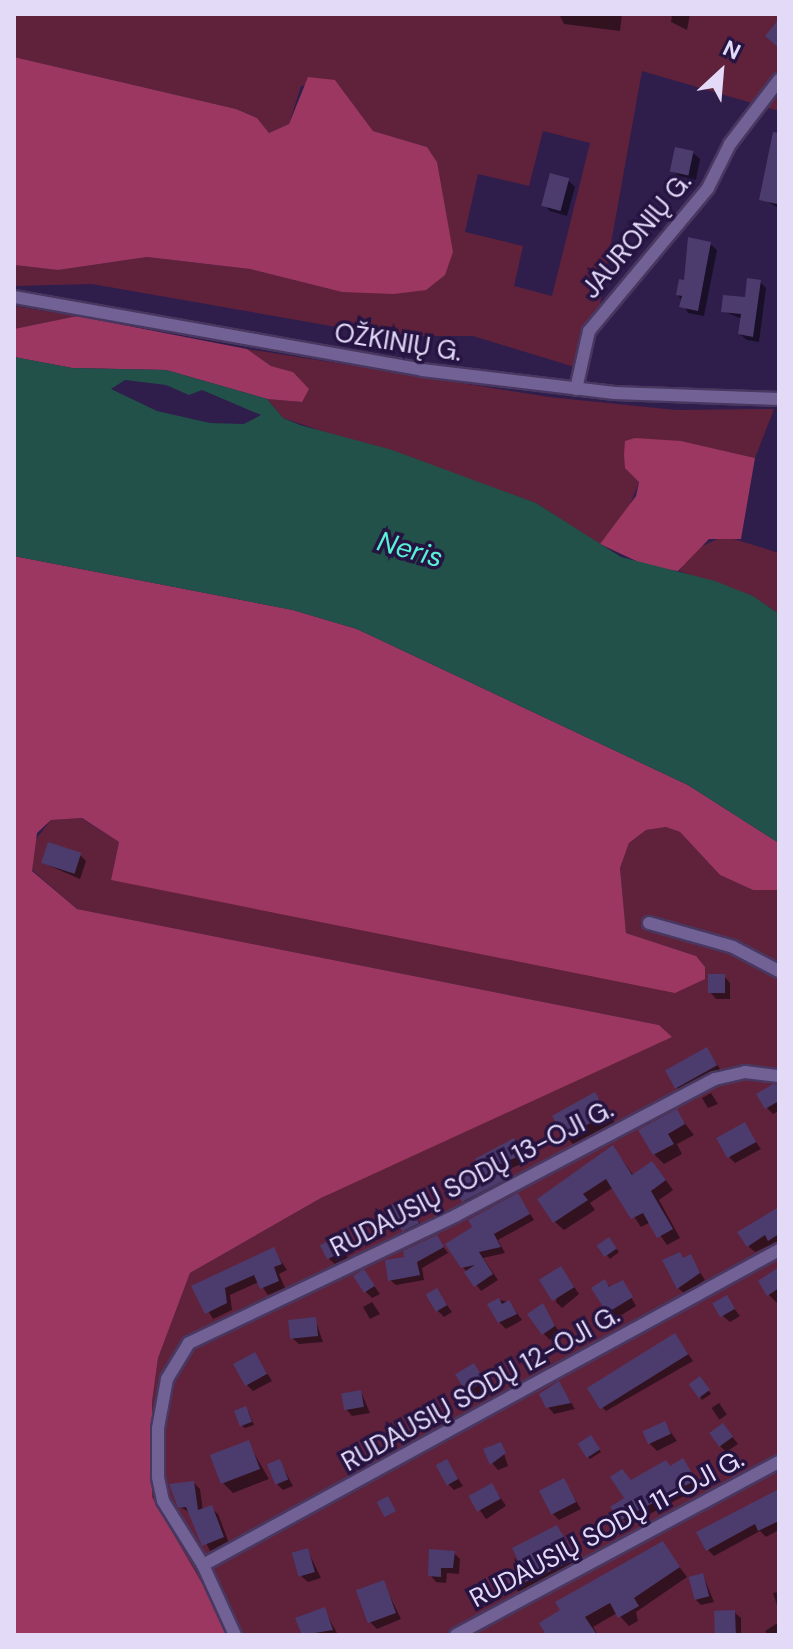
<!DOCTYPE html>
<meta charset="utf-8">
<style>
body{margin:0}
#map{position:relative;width:793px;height:1649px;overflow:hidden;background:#2f1d4c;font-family:"DM Sans",sans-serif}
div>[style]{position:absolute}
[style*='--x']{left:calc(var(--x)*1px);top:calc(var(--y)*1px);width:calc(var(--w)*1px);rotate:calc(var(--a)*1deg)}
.green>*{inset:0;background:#60223b}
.forest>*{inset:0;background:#9b3760}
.water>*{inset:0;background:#215148}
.shadow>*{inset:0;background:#0007;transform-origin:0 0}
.building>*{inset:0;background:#4c3b6d;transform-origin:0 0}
.roads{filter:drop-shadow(2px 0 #493760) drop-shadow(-2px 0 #493760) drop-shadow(0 2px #493760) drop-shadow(0 -2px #493760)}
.minor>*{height:12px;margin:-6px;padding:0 6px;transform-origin:6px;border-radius:6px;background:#716195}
span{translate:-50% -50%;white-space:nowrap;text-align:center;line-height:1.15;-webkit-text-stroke:7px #251341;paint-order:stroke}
.street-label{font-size:26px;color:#e3daf8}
.water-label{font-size:28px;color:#57f0d4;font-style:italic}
.frame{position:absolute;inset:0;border:16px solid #e3daf8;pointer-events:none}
.north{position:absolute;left:681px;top:32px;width:80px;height:80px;-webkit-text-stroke:6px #251341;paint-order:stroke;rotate:26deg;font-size:22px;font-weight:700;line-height:32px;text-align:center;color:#e3daf8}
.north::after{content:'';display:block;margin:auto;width:28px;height:36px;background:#e3daf8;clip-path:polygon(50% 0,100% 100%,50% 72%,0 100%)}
</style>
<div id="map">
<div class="green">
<i style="clip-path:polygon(evenodd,14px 14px,779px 14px,779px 111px,642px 71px,588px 371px,473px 336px,388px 336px,92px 284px,14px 286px,14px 265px,58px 270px,147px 257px,250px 269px,342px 292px,437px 162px,427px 147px,373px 131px,335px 80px,301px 86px,289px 124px,269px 133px,257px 118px,236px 109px,14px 57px,14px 14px,543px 131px,590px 143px,552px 296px,514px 286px,523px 246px,465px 232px,478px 174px,529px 186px,543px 131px)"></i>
<i style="clip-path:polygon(14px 306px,77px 316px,14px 329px)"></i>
<i style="clip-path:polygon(247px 349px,549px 397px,676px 410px,774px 409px,755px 458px,681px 441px,639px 482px,626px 515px,600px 544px,536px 503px,283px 418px,267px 399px,302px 402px,293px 372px,271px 366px)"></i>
<i style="clip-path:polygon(724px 536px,779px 553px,779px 614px,753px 596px,679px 571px,694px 550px)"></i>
<i style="clip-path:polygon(81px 818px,119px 842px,111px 880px,696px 956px,626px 933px,620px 868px,629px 843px,646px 830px,666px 827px,680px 832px,720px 875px,753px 890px,779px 890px,779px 1635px,232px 1635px,152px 1498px,152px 1402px,158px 1358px,190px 1273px,321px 1198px,659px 1025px,77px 909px,32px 870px,32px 844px,51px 820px)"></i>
</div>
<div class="forest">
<i style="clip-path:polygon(14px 57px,236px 109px,257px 118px,269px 133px,289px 124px,308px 77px,335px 80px,373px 131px,427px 147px,437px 162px,453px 252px,445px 275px,426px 290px,394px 294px,342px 292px,250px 269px,147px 257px,58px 270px,14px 265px)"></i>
<i style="clip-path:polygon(77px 316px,247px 349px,271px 366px,293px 372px,309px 389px,302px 402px,267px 399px,166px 370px,72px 368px,14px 357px,14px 329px)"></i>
<i style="clip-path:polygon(635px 438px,681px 441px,755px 458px,741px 539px,709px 539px,678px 571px,649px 567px,600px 544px,636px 496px,639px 482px,625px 468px,624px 454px,625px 441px)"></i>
<i style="clip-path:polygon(14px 556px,293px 610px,357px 629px,688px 785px,779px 843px,779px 890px,753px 890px,720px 875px,680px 832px,666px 827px,646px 830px,629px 843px,620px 868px,626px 933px,696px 956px,705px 967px,705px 979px,675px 993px,111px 880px,119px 842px,82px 818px,51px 820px,37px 833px,32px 871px,77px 909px,659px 1025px,672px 1037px,321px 1198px,190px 1273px,158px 1358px,152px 1402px,152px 1497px,232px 1635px,14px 1635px)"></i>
</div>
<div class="water">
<i style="clip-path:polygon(evenodd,14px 357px,72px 368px,166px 370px,267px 399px,283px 418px,300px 425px,392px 450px,536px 503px,621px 557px,715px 581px,753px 596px,779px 614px,779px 843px,688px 785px,357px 629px,293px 610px,14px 556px,14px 357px,125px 380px,166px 385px,189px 395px,202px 390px,261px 415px,244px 424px,210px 423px,157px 411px,111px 389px,125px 380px)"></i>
</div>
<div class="shadow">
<i style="clip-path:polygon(559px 14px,622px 14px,620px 31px,564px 24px)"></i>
<i style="clip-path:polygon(672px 14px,690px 14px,687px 30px,671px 22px)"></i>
<i style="clip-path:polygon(693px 153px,700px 159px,696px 180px,679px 176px,672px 170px)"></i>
<i style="clip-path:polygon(771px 155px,779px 157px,779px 208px,762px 199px)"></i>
<i style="clip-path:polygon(568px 180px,575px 187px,567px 216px,550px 211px,544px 205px)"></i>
<i style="clip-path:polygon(710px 244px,717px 250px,704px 316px,688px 313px,678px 294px)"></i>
<i style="clip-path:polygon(760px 282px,766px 288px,759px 342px,747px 340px,740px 334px,742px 319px,723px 311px,746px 300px)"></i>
<i style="clip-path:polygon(80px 855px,86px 861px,80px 879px,43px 863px)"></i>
<i style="clip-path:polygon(724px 976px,730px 983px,730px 999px,716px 999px,710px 992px)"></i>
<i style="clip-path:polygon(707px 1049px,722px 1072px,682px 1093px,675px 1086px)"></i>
<i style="clip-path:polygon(779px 1087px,779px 1111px,773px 1114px,767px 1108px)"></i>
<i style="clip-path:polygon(711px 1093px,718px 1104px,708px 1108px,702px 1098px)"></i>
<i style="clip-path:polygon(595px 1094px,616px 1124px,576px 1147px,566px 1137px)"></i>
<i style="clip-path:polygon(676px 1112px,694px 1135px,677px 1144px,682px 1154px,664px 1164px,654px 1154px)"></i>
<i style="clip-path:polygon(744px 1125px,761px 1149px,735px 1163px,729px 1157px)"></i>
<i style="clip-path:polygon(514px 1140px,523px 1163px,503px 1172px,510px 1187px,471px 1207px,464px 1201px)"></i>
<i style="clip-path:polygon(613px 1147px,634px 1176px,660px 1172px,673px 1190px,659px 1200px,680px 1238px,667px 1245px,651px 1222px,641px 1227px,614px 1187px,590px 1203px,595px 1210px,564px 1230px,555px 1222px,540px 1199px)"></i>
<i style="clip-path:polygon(518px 1195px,534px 1220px,498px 1240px,505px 1253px,483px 1258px,498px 1280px,481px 1291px,463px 1267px)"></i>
<i style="clip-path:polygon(407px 1200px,424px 1230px,410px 1237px,403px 1230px)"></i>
<i style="clip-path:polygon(779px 1210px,779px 1241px,755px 1252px,748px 1246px)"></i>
<i style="clip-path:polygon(436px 1237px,448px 1253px,422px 1268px,424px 1280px,396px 1285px,390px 1280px,406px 1259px)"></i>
<i style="clip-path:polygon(335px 1240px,348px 1258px,335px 1264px,328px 1258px)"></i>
<i style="clip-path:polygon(611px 1242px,619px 1252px,610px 1259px,600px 1246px)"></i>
<i style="clip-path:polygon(274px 1250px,287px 1270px,279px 1274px,285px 1288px,268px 1295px,259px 1282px,230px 1295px,232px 1310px,213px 1319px,194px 1287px)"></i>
<i style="clip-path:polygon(690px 1257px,705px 1280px,685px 1294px,678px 1288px,684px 1259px)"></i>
<i style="clip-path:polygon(561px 1268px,579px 1294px,562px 1308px,556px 1302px)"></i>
<i style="clip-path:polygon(364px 1272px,380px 1294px,372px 1298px,366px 1292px)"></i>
<i style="clip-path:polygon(779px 1276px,779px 1303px,778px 1304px,769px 1295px)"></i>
<i style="clip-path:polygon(605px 1282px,611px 1288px,625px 1287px,636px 1306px,615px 1319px,594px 1288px)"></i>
<i style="clip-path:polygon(437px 1291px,452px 1312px,444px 1317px,438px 1311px)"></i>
<i style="clip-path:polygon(726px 1298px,740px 1316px,730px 1322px,723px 1316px)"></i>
<i style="clip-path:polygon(499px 1300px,509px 1302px,522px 1320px,506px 1329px,499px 1322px)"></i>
<i style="clip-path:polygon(372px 1302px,380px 1314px,370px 1319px,363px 1307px)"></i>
<i style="clip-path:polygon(542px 1306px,560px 1333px,550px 1340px,543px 1333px)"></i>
<i style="clip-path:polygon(315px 1319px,323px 1342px,299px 1344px,292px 1338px)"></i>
<i style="clip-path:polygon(675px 1335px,693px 1361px,606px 1411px,599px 1404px)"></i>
<i style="clip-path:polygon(255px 1354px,272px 1381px,253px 1391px,247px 1385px)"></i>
<i style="clip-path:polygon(473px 1366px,490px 1388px,475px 1398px,469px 1392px)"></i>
<i style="clip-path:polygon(702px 1381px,711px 1394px,702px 1400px,700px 1397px)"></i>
<i style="clip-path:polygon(559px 1383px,575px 1409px,554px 1414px,548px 1407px)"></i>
<i style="clip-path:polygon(361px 1392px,370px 1413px,352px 1416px,346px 1409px)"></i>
<i style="left:719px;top:1403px;width:14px;height:9px;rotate:56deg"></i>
<i style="clip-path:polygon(248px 1411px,254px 1425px,245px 1428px,242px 1426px)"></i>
<i style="clip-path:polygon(665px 1424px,677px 1441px,657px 1451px,650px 1444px)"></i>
<i style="clip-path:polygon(723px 1425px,738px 1444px,726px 1452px,720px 1446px)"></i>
<i style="clip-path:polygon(594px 1440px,601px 1452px,590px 1459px,587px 1456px)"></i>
<i style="clip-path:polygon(248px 1443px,269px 1479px,233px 1493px,223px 1483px)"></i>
<i style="clip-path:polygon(501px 1444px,508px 1466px,498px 1470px,492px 1463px)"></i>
<i style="clip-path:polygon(683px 1461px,701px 1487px,629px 1525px,622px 1518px,632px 1482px)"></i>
<i style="clip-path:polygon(280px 1462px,293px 1486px,283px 1490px,276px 1483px)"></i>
<i style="clip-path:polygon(447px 1462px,463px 1486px,454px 1490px,448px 1484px)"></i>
<i style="clip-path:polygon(564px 1481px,581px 1509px,559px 1520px,552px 1513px)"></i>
<i style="clip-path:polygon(194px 1483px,200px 1489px,203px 1511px,211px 1508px,218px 1514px,229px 1543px,210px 1551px,191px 1513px,180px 1507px)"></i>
<i style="left:492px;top:1485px;width:25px;height:24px;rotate:56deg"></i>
<i style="clip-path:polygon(779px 1492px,779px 1530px,766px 1537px,760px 1531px,714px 1556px,708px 1550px)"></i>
<i style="clip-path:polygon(556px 1528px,582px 1566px,520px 1593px,513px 1587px,523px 1568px)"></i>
<i style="clip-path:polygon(662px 1544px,687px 1577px,636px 1612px,638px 1621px,629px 1626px,617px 1613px,593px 1627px,598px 1635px,549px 1635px,563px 1610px)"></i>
<i style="clip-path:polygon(308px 1551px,321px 1578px,308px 1582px,301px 1576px)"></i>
<i style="clip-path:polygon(454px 1553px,460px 1559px,459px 1574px,447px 1573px,446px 1583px,436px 1582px,430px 1575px)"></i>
<i style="clip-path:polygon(703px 1575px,714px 1602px,701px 1605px,695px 1599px)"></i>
<i style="clip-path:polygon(383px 1582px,401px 1619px,377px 1629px,370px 1622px)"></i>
<i style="clip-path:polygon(779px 1592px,779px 1608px,778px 1608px,773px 1593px)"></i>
<i style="clip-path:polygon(324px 1609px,338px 1635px,304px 1635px,298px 1619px)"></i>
<i style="clip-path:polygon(734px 1612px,741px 1618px,741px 1635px,717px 1635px)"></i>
<i style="clip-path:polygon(779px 1622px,779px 1635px,768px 1635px,765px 1631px)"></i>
</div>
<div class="building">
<i style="clip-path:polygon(779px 19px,779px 48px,765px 36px)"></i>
<i style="clip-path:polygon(773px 132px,779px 133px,777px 204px,759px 200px)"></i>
<i style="left:675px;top:147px;width:19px;height:25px;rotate:12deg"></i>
<i style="left:550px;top:173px;width:20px;height:34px;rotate:15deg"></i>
<i style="clip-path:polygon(688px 237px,711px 242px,698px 311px,679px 307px,682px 296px,676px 295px,679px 279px,684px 280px)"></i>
<i style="clip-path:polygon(747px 278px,761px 280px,753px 337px,738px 334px,741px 314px,721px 312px,723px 295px,745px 297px)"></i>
<i style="left:48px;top:842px;width:35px;height:22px;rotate:18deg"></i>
<i style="left:708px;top:974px;width:17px;height:19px"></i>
<i style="left:707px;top:1047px;width:21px;height:48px;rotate:61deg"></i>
<i style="clip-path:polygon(773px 1084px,779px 1085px,779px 1101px,765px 1109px,756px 1094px)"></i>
<i style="left:595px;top:1092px;width:25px;height:49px;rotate:61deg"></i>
<i style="clip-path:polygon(677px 1109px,685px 1124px,668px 1134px,674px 1144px,653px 1155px,638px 1130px)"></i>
<i style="left:745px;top:1122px;width:23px;height:33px;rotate:61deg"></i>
<i style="clip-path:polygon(514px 1138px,522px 1155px,498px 1165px,505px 1180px,462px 1202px,452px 1181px,479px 1168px,475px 1159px)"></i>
<i style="clip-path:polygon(613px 1145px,632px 1175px,652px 1161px,666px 1180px,651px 1191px,673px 1229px,657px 1238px,643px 1213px,631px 1219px,606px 1179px,583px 1194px,588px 1200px,553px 1223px,537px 1199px)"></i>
<i style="clip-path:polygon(518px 1193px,530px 1214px,494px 1234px,501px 1247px,479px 1252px,493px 1274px,474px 1287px,464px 1272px,475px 1265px,461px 1268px,445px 1244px,472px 1227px,468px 1220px)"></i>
<i style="left:407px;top:1198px;width:28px;height:19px;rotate:64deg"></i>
<i style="clip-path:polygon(779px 1207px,779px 1234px,768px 1241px,765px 1235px,747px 1247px,737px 1232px)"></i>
<i style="clip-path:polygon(437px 1235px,444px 1247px,417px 1262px,420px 1275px,388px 1281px,385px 1260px,404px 1257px,403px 1251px)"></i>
<i style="left:336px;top:1237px;width:16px;height:18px;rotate:63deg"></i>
<i style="left:609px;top:1237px;width:14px;height:15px;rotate:56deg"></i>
<i style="clip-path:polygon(274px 1247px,282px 1264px,274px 1267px,279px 1281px,260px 1289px,254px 1275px,225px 1288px,227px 1303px,205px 1314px,191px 1286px)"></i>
<i style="clip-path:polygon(680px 1252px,683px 1258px,691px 1254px,700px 1273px,677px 1289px,662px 1260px)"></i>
<i style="left:561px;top:1266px;width:25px;height:26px;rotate:58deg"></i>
<i style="clip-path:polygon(779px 1267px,779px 1288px,767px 1296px,758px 1281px)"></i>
<i style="left:364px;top:1269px;width:20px;height:13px;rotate:57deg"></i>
<i style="clip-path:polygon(605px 1279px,609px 1287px,623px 1280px,633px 1297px,607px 1313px,591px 1288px)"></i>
<i style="left:437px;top:1288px;width:20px;height:13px;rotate:60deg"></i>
<i style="left:727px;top:1295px;width:16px;height:17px;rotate:60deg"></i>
<i style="clip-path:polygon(499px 1298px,502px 1304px,509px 1300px,517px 1314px,498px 1323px,487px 1304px)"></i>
<i style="clip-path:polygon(543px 1303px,555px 1326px,542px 1335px,527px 1314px)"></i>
<i style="left:316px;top:1317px;width:19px;height:28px;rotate:84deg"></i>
<i style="left:675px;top:1333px;width:25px;height:104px;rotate:58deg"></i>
<i style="left:255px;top:1352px;width:25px;height:25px;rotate:61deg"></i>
<i style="left:474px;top:1363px;width:21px;height:22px;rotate:59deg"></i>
<i style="left:700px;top:1376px;width:17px;height:14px;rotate:54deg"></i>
<i style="clip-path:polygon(559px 1381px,571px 1403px,546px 1408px,539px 1394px)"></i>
<i style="left:361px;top:1390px;width:17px;height:20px;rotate:80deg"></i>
<i style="left:246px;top:1406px;width:17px;height:13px;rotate:69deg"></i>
<i style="left:665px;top:1421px;width:14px;height:25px;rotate:65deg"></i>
<i style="left:723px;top:1423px;width:17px;height:17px;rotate:54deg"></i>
<i style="left:591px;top:1435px;width:17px;height:16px;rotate:57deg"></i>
<i style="left:249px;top:1440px;width:31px;height:42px;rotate:69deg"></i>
<i style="clip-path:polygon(501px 1442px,506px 1453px,490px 1465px,483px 1449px)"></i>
<i style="clip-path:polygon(683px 1458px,696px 1480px,621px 1520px,610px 1507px,624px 1498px,610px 1477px,622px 1469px,631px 1480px,666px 1460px,670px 1466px)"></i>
<i style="left:280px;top:1459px;width:22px;height:14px;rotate:68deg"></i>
<i style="left:447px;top:1459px;width:23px;height:13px;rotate:61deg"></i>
<i style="left:564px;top:1478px;width:27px;height:28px;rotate:63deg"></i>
<i style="clip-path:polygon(194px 1481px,198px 1510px,212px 1505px,224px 1537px,202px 1546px,186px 1507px,178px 1508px,169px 1484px)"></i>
<i style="left:492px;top:1483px;width:18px;height:27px;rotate:61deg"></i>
<i style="clip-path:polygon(779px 1489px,779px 1521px,758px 1531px,755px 1524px,706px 1551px,696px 1532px)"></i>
<i style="left:388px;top:1496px;width:17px;height:13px;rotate:62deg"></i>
<i style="clip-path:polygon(557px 1525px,577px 1559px,512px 1588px,505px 1574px,521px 1567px,512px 1548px)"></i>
<i style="clip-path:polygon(663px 1541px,680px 1567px,634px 1598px,639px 1606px,618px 1618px,610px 1603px,585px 1617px,597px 1635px,546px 1635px,539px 1623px,560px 1610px,555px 1602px)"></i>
<i style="left:308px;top:1548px;width:25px;height:17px;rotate:74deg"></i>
<i style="clip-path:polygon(429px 1549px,455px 1551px,453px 1568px,441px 1568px,441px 1577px,428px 1576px)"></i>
<i style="left:703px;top:1573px;width:24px;height:15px;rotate:75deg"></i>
<i style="left:384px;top:1580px;width:35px;height:30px;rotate:70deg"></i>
<i style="clip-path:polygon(325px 1607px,333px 1630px,302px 1635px,295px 1618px)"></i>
<i style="left:735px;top:1610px;width:25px;height:21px;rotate:88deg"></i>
</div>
<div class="roads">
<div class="minor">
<i style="--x:14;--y:297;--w:414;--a:10.1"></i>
<i style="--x:422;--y:370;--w:194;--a:6.8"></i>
<i style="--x:615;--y:393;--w:164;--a:2.1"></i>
<i style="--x:576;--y:389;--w:59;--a:-77.4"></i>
<i style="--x:589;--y:331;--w:186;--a:-50.2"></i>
<i style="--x:708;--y:188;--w:49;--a:-63.4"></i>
<i style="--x:730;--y:144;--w:81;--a:-52.6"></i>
<i style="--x:649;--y:923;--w:87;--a:15.9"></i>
<i style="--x:733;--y:947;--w:52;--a:27.6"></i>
<i style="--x:203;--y:1565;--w:657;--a:-28.67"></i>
<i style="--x:235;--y:1635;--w:77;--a:-114.6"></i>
<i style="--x:203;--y:1565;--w:75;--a:-122"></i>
<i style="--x:163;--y:1501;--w:25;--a:-102"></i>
<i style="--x:158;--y:1477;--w:49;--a:-90"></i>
<i style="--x:158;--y:1428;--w:50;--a:-79.6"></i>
<i style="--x:167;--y:1379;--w:42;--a:-58.6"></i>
<i style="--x:189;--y:1343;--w:295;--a:-25.5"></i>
<i style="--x:455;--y:1216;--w:294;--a:-27.8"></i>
<i style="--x:715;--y:1079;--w:31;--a:-13"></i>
<i style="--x:745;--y:1072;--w:34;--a:7"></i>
<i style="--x:456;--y:1635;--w:366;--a:-28.2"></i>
</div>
</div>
<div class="street-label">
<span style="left:637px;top:236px;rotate:-50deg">JAURONIŲ G.</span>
<span style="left:398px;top:343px;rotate:9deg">OŽKINIŲ G.</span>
<span style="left:472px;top:1179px;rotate:-27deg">RUDAUSIŲ SODŲ 13-OJI G.</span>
<span style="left:481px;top:1389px;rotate:-29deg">RUDAUSIŲ SODŲ 12-OJI G.</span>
<span style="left:607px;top:1529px;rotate:-28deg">RUDAUSIŲ SODŲ 11-OJI G.</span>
</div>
<div class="water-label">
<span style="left:410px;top:550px;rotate:16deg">Neris</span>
</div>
<div class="frame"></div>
<div class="north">N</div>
</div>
